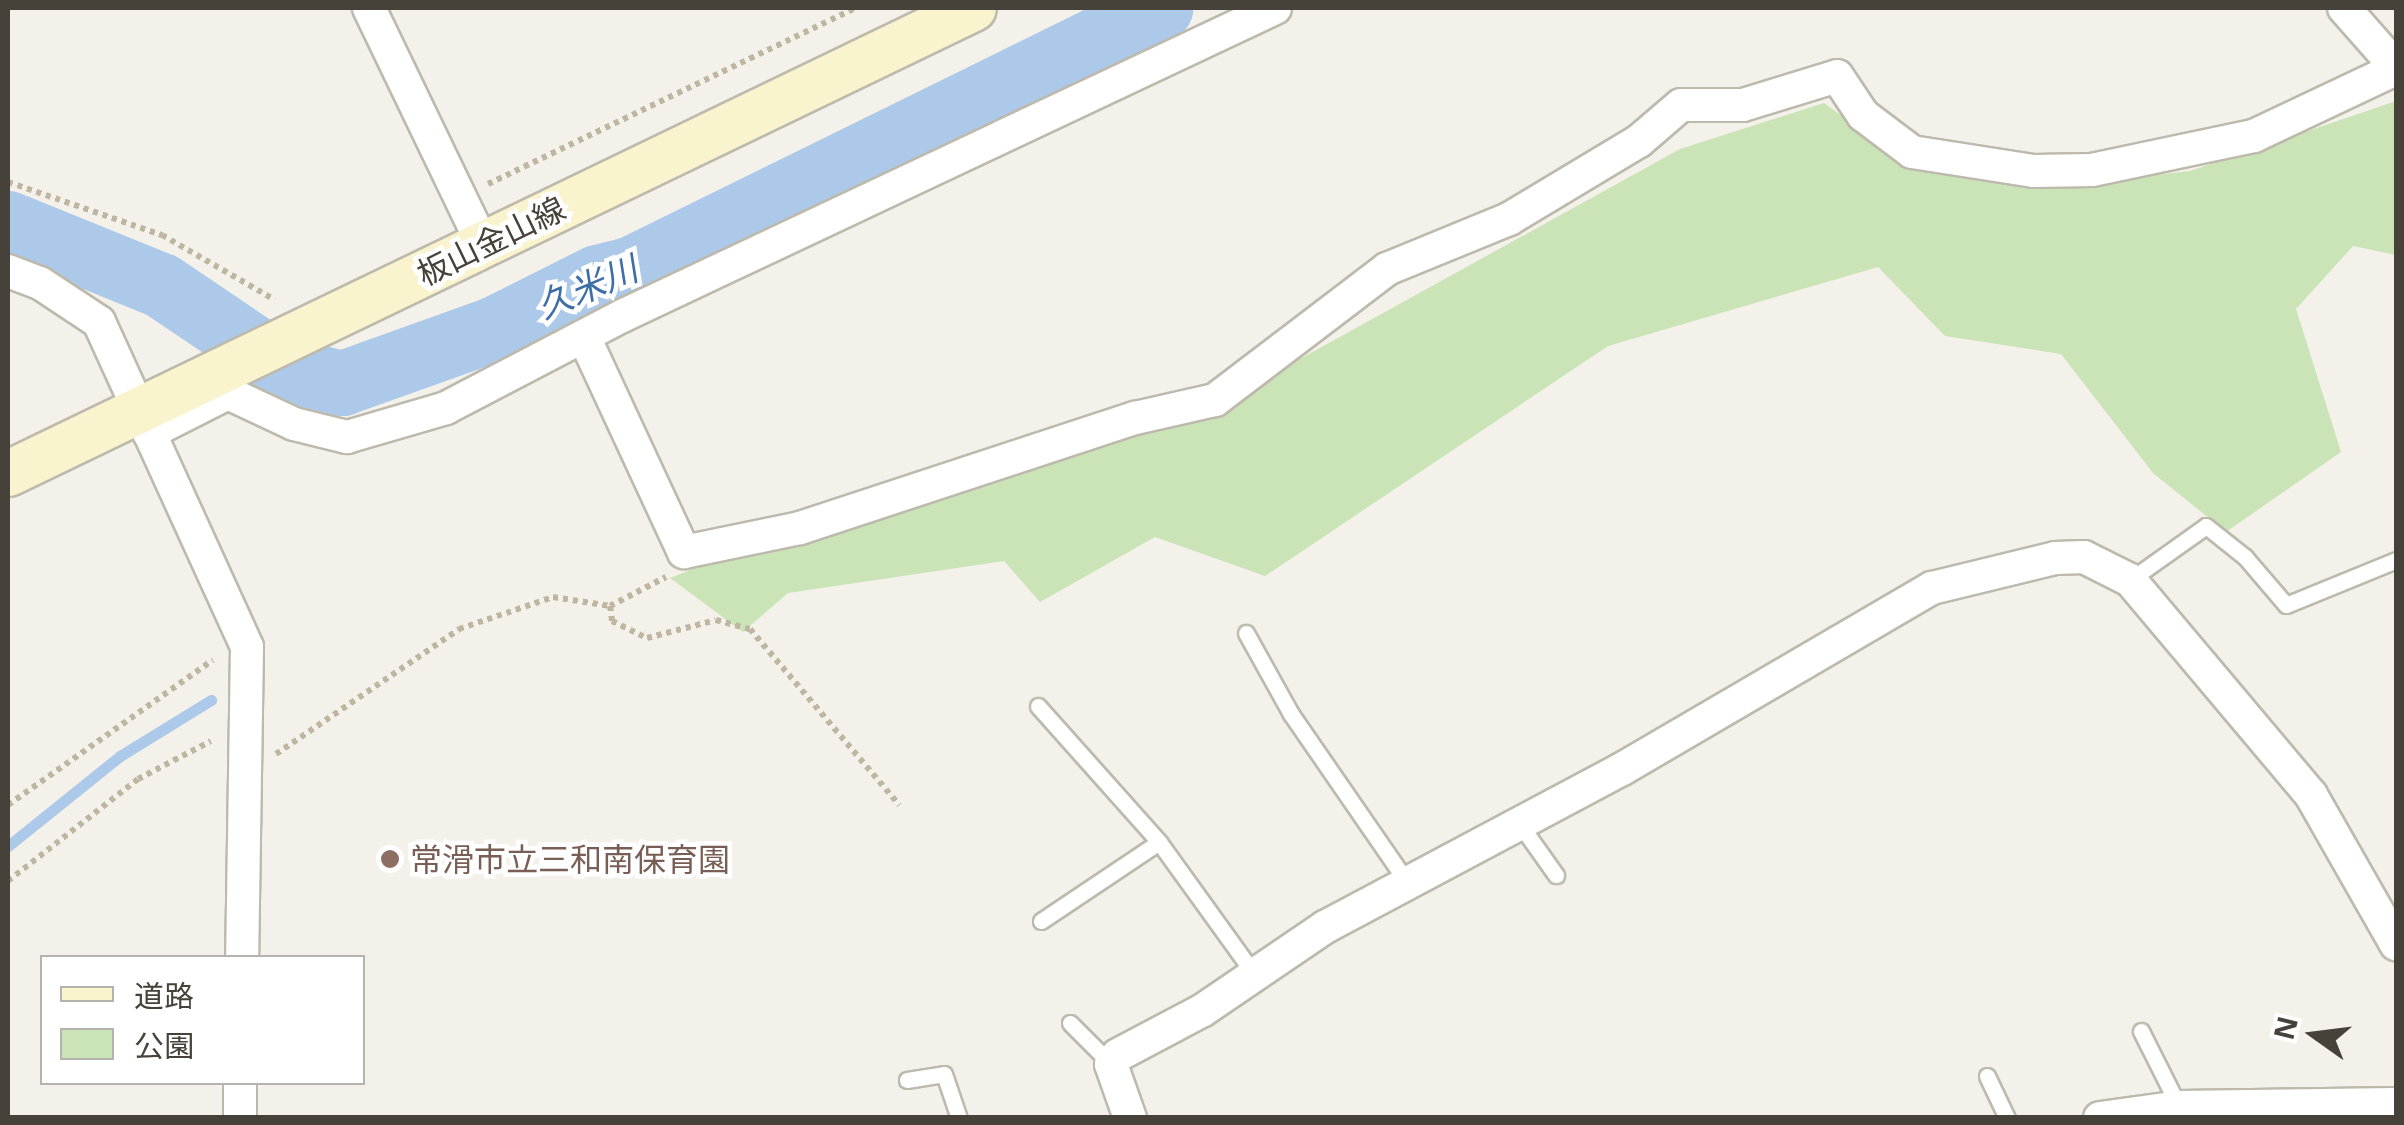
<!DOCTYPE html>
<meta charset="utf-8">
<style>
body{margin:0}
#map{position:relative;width:2404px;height:1125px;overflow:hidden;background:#f3f1ea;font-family:"Open Sans","Noto Sans JP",sans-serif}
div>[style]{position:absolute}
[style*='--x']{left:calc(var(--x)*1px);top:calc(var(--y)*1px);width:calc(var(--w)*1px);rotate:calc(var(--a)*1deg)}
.green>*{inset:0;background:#cae3b7}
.stream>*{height:11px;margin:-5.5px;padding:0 5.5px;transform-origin:5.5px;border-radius:5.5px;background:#adc9e9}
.river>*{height:65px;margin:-32.5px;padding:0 32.5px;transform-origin:32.5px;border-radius:32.5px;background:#adc9e9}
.path>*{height:6px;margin-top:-3px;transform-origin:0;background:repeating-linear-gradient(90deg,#beb6a0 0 5px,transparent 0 10px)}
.roads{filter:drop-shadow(2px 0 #bdbaad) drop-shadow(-2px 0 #bdbaad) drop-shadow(0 2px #bdbaad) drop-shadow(0 -2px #bdbaad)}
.lane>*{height:15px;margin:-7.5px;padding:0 7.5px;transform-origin:7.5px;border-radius:7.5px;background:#fff}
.street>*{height:32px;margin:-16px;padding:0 16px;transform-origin:16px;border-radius:16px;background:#fff}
.secondary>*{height:45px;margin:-22.5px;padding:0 22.5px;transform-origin:22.5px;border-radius:22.5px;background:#f9f3ce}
.dots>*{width:28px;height:28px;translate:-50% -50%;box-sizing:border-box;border:5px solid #fff;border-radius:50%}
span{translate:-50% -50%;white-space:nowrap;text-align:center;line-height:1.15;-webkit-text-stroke:9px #fff;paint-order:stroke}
.street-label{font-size:32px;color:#464239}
.education-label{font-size:32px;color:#785e54}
.left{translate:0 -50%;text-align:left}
.water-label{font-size:35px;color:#3d6ea7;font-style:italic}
.frame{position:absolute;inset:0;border:10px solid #464239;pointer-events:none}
.legend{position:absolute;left:40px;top:955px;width:325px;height:130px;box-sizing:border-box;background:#fff;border:2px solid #b5b3b0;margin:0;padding:12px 18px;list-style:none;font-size:30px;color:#464239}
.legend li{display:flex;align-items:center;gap:20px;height:50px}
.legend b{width:50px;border:2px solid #b5b3b0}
.north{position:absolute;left:2264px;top:985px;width:100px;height:100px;-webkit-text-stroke:8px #fff;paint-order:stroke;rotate:284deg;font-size:28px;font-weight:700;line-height:40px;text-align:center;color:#464239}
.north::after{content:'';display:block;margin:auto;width:35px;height:45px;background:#464239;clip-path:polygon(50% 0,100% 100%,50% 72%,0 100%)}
</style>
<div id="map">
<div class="green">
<i style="clip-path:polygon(2396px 101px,2396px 255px,2353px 246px,2296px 309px,2341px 452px,2226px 532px,2153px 473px,2061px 354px,1945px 336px,1878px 267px,1608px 346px,1265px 576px,1155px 537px,1040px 602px,1004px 561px,788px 593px,743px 632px,670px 578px,923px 480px,1213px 407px,1680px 149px,1824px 103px,1912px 167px,2061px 186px,2190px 171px)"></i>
</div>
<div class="stream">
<i style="--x:8;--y:846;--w:144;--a:-38.8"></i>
<i style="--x:120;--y:756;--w:107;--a:-31.6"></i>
</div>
<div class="river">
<i style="--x:8;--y:223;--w:165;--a:22.1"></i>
<i style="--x:161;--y:285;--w:152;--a:34"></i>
<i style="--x:287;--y:370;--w:57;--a:13.3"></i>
<i style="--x:342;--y:383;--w:160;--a:-19.7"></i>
<i style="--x:493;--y:329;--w:116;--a:-26.6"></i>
<i style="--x:597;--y:277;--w:36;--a:-14"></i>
<i style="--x:632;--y:268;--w:589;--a:-26.22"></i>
</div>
<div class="path">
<i style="--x:8;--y:182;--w:163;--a:19"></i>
<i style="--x:162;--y:235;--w:130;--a:29.9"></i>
<i style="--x:488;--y:184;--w:408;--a:-25.6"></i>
<i style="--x:610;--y:606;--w:15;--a:82"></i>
<i style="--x:612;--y:621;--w:39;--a:26"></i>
<i style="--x:647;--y:638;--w:71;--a:-14.6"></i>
<i style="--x:716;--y:620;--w:35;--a:15"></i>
<i style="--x:750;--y:629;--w:231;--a:49.7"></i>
<i style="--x:276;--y:754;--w:222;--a:-34.3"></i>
<i style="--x:459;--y:629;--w:99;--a:-18.8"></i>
<i style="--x:553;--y:597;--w:58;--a:9"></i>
<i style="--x:610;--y:606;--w:63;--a:-27.4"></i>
<i style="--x:8;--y:805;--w:251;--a:-35.3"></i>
<i style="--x:8;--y:881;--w:165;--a:-38.1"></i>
<i style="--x:138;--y:779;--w:82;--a:-27.5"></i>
</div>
<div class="roads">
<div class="lane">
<i style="--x:2130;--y:580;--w:93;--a:-35.4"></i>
<i style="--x:2206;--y:526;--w:50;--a:38.5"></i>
<i style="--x:2245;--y:557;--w:63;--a:49.5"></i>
<i style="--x:2286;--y:605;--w:119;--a:-22.2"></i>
<i style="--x:1246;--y:633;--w:93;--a:60.9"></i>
<i style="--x:1291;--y:714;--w:201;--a:55.4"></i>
<i style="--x:1038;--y:706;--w:182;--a:48.3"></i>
<i style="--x:1159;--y:842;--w:164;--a:54.2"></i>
<i style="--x:1519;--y:823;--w:64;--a:54.6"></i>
<i style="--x:1041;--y:921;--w:142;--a:-33.8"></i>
<i style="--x:1070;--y:1023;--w:58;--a:45"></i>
<i style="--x:2141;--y:1031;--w:85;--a:63.4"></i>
<i style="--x:1987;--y:1076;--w:47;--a:64.5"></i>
<i style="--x:907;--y:1080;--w:37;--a:-9"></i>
<i style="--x:944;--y:1074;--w:46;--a:71.2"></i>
</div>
<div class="street">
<i style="--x:369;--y:8;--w:263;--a:64.3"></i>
<i style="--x:2344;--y:8;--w:79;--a:48.6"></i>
<i style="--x:8;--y:271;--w:34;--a:21"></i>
<i style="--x:40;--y:283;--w:71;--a:33.5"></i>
<i style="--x:99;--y:322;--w:357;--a:65.5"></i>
<i style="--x:247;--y:647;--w:311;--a:90.9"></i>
<i style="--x:585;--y:339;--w:235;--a:65.1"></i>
<i style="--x:684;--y:552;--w:118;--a:-11.7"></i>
<i style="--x:800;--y:528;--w:353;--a:-18.2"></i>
<i style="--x:1135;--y:418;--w:82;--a:-12.7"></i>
<i style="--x:1215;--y:400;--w:216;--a:-37.3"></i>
<i style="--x:1387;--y:269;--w:132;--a:-22.3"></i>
<i style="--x:1509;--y:219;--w:152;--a:-31"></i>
<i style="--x:1639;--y:141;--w:55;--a:-40.6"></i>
<i style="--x:1681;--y:105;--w:62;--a:0"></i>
<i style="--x:1743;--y:105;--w:98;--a:-17.1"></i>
<i style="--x:1837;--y:76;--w:47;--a:56.3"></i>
<i style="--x:1863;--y:115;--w:61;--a:37.1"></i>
<i style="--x:1912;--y:152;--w:123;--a:8.9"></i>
<i style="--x:2034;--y:171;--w:58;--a:-1"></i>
<i style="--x:2092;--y:170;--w:166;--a:-11.9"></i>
<i style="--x:2254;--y:136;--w:157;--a:-25.3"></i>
<i style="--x:149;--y:433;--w:89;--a:-26.9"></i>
<i style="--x:228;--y:393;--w:73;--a:25.2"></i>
<i style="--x:294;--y:424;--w:55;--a:13.8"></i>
<i style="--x:347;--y:437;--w:103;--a:-16.3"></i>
<i style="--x:446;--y:408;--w:199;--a:-27.6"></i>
<i style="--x:622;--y:316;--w:722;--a:-25.25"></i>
<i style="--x:240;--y:1118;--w:36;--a:-90"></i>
<i style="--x:1130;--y:1118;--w:57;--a:-109.4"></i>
<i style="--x:1111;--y:1064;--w:11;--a:-52"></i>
<i style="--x:1118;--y:1055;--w:96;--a:-27.9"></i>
<i style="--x:1203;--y:1010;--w:148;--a:-34.2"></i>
<i style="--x:1325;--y:927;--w:336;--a:-28"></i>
<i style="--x:1622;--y:769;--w:359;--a:-30.3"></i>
<i style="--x:1932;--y:588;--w:127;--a:-13.7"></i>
<i style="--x:2055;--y:558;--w:29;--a:-2"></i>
<i style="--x:2084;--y:557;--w:51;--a:26.6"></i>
<i style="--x:2130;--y:580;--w:281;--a:49.9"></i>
<i style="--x:2311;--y:795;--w:172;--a:60.3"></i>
<i style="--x:2100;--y:1118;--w:80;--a:-7.9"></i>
<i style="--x:2179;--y:1107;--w:217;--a:-0.8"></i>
</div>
<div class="secondary">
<i style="--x:8;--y:473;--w:1071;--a:-25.73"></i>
</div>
</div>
<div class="dots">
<i style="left:390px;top:859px;background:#8d6e63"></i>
</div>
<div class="street-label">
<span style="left:491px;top:241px;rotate:-26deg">板山金山線</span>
</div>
<div class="education-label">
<span class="left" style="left:410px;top:859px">常滑市立三和南保育園</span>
</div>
<div class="water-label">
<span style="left:587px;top:287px;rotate:-23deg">久米川</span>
</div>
<div class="frame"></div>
<ul class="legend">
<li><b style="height:12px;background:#f9f3ce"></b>道路</li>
<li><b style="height:28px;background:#cae3b7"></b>公園</li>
</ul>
<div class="north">N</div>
</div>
